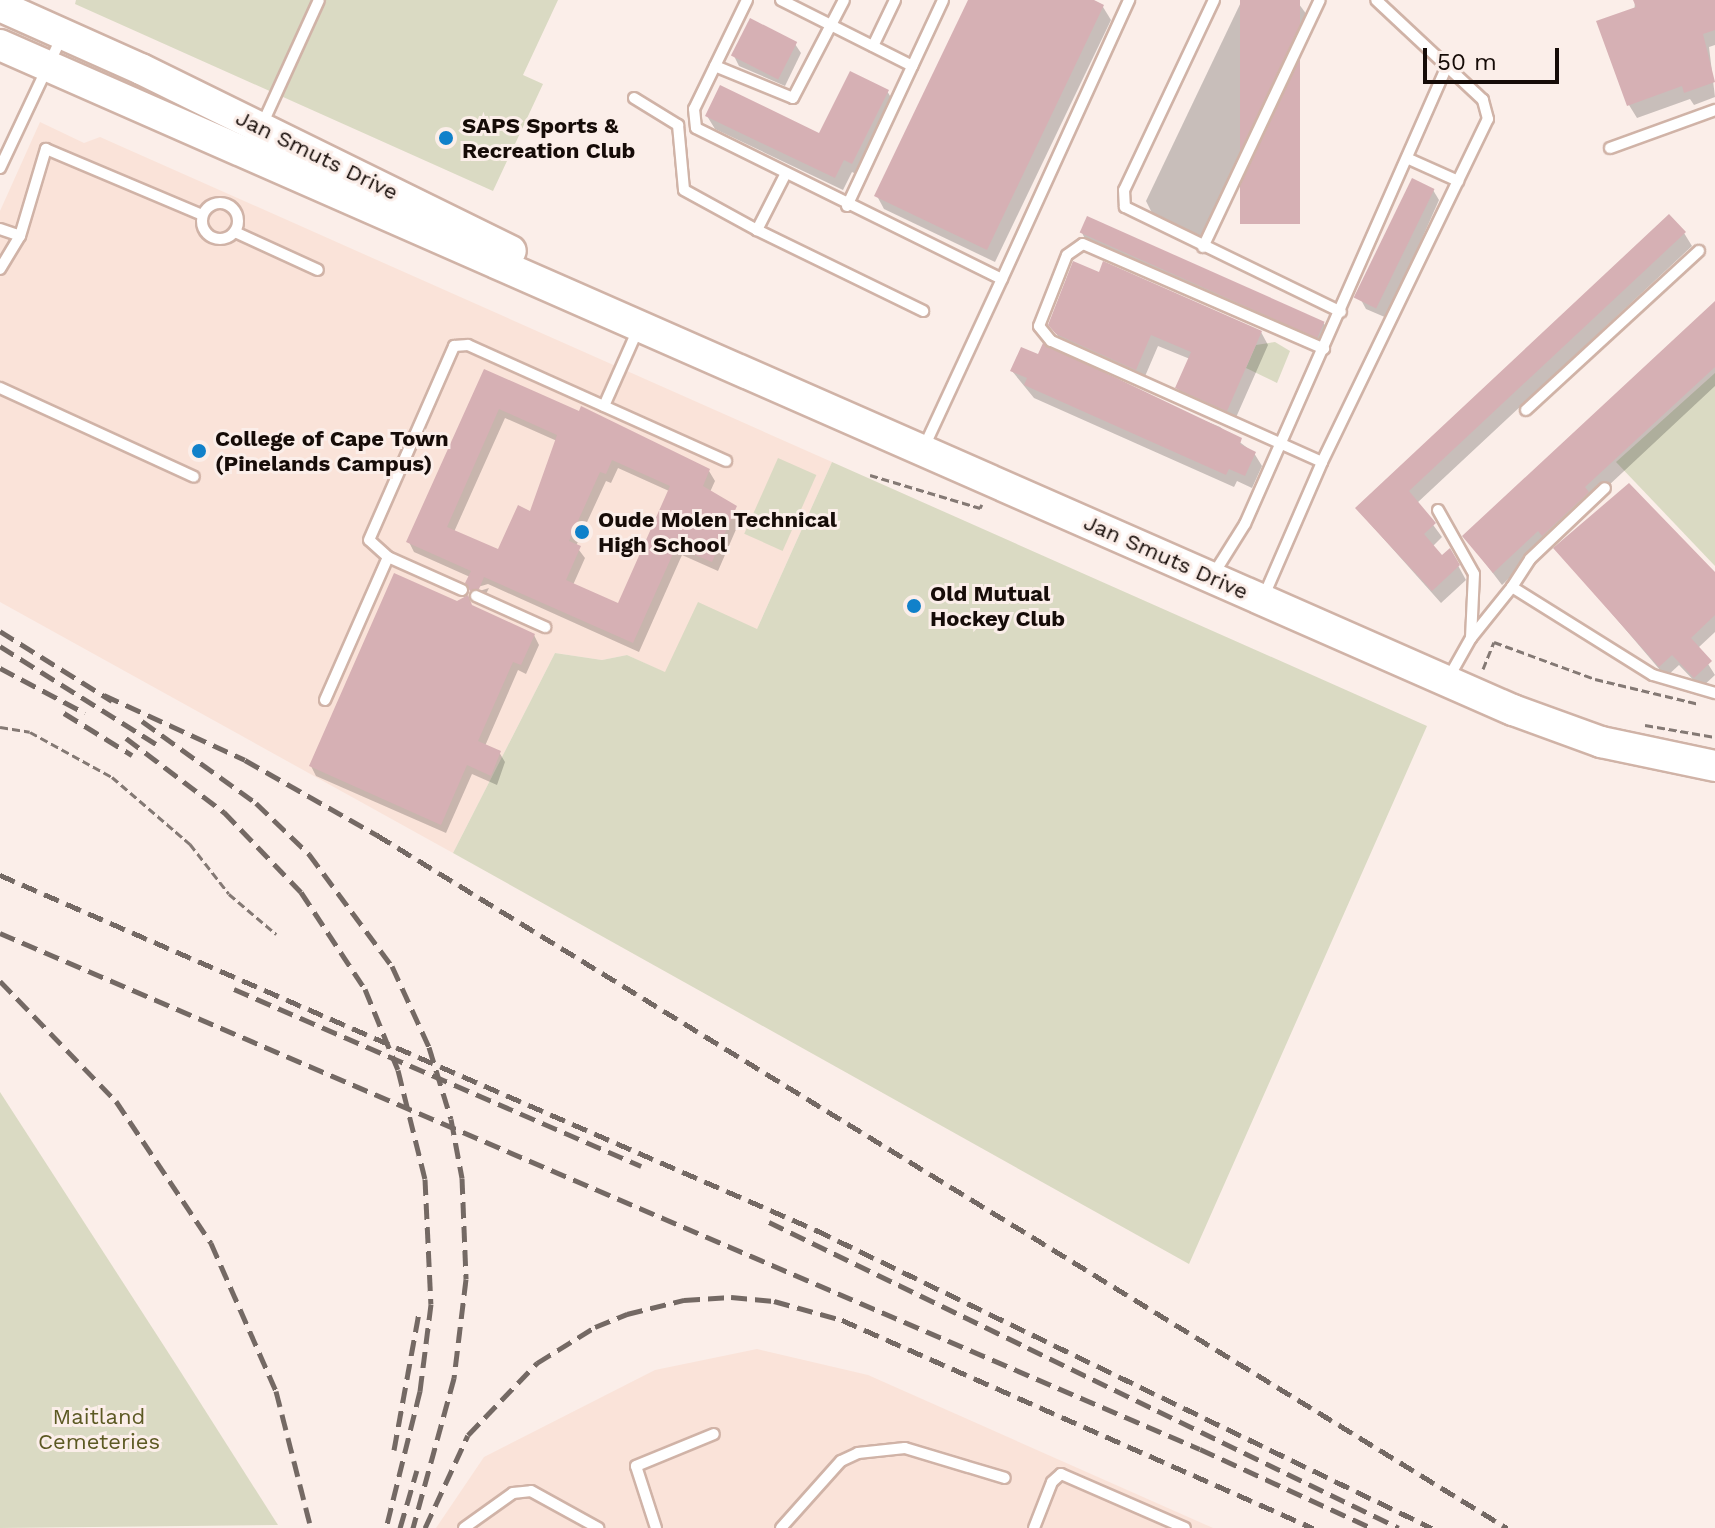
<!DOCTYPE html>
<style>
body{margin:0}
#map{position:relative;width:1715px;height:1528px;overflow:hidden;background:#fbeee9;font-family:"Work Sans",sans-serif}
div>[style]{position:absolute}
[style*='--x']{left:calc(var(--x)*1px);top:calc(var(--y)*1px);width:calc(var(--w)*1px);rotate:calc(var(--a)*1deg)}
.built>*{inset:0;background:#fae3d9}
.green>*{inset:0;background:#dadac3;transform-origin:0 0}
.shadow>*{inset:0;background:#0003}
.building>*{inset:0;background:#d6b0b4;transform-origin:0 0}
.path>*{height:3px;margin-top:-1.5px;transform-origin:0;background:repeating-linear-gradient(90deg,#847974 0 8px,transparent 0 12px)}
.roads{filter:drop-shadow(2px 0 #d0b3a7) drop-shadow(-2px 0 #d0b3a7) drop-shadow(0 2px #d0b3a7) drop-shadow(0 -2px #d0b3a7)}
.lane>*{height:10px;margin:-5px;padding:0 5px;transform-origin:5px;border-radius:5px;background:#fff}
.lane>.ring{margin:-5px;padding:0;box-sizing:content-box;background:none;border:10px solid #fff;border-radius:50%}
.primary>*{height:30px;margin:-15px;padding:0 15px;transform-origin:15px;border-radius:15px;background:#fff}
.rail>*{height:5px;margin-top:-2.5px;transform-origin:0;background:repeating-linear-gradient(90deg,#746964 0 16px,transparent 0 24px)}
.dots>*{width:22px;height:22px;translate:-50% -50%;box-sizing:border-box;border:4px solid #fbeee9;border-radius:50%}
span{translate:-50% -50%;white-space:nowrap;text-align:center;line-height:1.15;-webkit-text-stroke:6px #fbeee9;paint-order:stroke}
.poi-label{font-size:22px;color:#160c08;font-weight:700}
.left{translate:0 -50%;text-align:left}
.street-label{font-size:22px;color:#160c08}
.park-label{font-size:22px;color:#5c5923}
.scale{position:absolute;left:1423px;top:48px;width:136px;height:36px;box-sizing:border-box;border:4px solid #160c08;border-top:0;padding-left:10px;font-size:24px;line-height:28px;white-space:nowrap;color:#160c08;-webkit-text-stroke:6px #fbeee9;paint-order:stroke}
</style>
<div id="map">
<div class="built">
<i style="clip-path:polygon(40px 122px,84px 143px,100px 137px,832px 462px,757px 629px,666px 673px,627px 655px,602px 660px,555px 653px,453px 853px,0 602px,0 211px)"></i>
<i style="clip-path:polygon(757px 1349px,868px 1375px,1213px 1528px,436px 1528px,484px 1457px,655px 1370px)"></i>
</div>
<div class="green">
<i style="clip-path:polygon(76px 0,558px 0,523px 75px,543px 84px,493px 191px,75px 4px)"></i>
<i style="clip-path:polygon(1275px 342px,1290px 351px,1277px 383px,1246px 368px,1256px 345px)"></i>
<i style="clip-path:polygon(1715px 373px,1715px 566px,1616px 462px)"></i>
<i style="left:778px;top:458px;width:42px;height:83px;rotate:24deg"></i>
<i style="clip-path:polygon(832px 462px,1427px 726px,1189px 1264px,453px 853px,555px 653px,602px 660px,627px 655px,665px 672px,698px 602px,757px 629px)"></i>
<i style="clip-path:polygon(0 1092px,175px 1363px,278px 1525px,0 1528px)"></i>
</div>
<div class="shadow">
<i style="clip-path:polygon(971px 0,1089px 0,1103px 7px,1111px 20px,995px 262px,884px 209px,877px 196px)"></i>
<i style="clip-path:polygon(1242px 0,1296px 0,1307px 15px,1200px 237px,1153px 215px,1146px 201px)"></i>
<i style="clip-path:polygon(1635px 0,1715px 0,1715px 45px,1709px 47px,1715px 97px,1694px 105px,1690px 99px,1637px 118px,1629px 105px)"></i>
<i style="clip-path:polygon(795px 44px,801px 53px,785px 86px,739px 66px,734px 56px)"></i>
<i style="clip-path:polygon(887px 91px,895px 104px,860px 176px,852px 172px,843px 190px,715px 129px,707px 116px,820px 136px)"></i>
<i style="clip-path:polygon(1433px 190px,1439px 200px,1387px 318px,1366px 309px,1361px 300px)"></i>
<i style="clip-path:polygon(1082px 233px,1323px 322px,1331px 335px,1325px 349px,1089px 246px)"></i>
<i style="clip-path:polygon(1684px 233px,1692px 246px,1417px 503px,1442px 537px,1432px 547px,1442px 558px,1450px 551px,1466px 580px,1441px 603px,1357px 509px)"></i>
<i style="clip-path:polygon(1715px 304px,1715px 386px,1592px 501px,1595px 506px,1551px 548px,1546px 543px,1502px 585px,1465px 537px)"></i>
<i style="clip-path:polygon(1050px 324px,1261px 332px,1268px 345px,1234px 422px,1184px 400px,1177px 387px,1190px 359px,1158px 346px,1143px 381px,1065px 347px)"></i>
<i style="clip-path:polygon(evenodd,485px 371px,709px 471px,715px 481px,710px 492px,741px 518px,718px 571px,682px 555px,639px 652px,488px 584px,471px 589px,470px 577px,414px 552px,409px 542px,485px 371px,505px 418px,557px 441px,531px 513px,499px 552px,454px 532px,505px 418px,485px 371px,618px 468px,669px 491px,619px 605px,573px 585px,585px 558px,576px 546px,606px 481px,611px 483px,618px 468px)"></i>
<i style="clip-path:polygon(1012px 371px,1127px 389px,1220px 427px,1254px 453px,1262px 466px,1252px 488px,1237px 481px,1234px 487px,1034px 398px)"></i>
<i style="clip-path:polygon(1556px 548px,1715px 575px,1715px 632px,1698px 648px,1715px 675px,1701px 688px,1679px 665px,1666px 677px)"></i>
<i style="clip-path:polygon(489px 588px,484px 598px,473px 593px)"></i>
<i style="clip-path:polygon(473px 608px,534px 635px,539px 645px,526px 674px,518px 670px,485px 746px,499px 752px,505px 762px,497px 785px,472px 774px,446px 833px,316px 776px,311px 766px)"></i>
</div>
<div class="building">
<i style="clip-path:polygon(968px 0,1094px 0,1104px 5px,987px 250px,874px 196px)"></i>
<i style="left:1240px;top:0;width:60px;height:224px"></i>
<i style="clip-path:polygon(1633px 0,1715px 0,1715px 30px,1703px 34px,1715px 82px,1684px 93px,1682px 86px,1627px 106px,1596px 21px,1636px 7px)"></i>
<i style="left:750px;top:18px;width:53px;height:42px;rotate:27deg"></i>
<i style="clip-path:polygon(850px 71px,889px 90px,852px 164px,844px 160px,835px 178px,705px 116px,720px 85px,819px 133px)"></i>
<i style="left:1412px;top:178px;width:25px;height:133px;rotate:26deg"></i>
<i style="clip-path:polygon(1669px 214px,1686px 232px,1409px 491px,1436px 523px,1424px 534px,1442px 555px,1450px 548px,1460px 565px,1432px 591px,1355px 508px)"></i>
<i style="left:1087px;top:216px;width:260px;height:18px;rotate:24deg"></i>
<i style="clip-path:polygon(1073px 261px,1099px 272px,1103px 261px,1262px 331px,1227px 411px,1175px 388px,1191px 352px,1151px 335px,1136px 370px,1056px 334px,1048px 325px)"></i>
<i style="clip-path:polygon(1715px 301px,1715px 367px,1585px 487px,1589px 492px,1542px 536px,1538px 531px,1493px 573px,1462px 536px)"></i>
<i style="clip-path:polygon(1043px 343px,1242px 438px,1240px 444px,1256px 452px,1245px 476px,1229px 469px,1226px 475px,1024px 385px,1027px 378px,1010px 371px,1021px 347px,1038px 354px)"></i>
<i style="clip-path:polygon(evenodd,484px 369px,579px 411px,581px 406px,710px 469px,703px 486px,737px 506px,712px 562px,676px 547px,633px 643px,484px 577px,479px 589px,470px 591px,465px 583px,471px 571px,406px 542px,484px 369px,499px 409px,557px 435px,530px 511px,518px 505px,498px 549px,447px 527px,499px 409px,484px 369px,612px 460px,670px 486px,618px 603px,566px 580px,581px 546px,569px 541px,600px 472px,606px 474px,612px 460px)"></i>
<i style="clip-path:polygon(1629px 483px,1715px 572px,1715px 615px,1691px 638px,1712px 661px,1694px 678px,1672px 655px,1659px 667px,1553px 548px)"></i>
<i style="clip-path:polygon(394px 573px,457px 601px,468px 595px,472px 605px,535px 634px,521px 665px,513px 662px,478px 741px,501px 751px,491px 776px,467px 765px,441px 825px,309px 766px)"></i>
</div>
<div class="path">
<i style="--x:870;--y:475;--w:115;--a:16.7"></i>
<i style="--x:980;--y:508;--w:4;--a:-63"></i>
<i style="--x:1483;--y:669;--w:29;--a:-68"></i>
<i style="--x:1494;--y:642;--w:108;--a:20.1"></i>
<i style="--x:1595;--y:679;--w:107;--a:13.5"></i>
<i style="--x:1645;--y:725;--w:71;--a:9.7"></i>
<i style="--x:0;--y:727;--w:30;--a:9"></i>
<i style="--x:30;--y:732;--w:94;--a:28.8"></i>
<i style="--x:112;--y:777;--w:103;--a:40.7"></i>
<i style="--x:190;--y:844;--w:63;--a:52"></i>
<i style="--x:229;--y:894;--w:62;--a:40.4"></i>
</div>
<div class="roads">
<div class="lane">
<i style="--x:747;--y:0;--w:121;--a:115.9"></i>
<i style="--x:694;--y:109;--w:19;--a:84"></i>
<i style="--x:696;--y:128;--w:341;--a:26.3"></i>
<i style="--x:1002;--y:279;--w:307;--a:-65.5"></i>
<i style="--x:781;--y:0;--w:147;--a:26.7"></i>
<i style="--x:1214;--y:0;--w:210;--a:115.3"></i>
<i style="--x:1124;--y:190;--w:17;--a:87"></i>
<i style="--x:1125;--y:207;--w:240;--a:25.9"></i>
<i style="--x:873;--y:46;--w:51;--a:-64.4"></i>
<i style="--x:715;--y:66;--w:84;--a:22.3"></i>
<i style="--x:793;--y:98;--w:110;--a:-62.5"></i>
<i style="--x:634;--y:98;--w:52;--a:31.5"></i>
<i style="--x:678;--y:125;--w:65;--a:84.7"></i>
<i style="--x:684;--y:190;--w:83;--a:28.7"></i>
<i style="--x:262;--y:125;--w:137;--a:-65.5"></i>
<i style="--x:1610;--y:148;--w:112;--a:-19.9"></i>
<i style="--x:1409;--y:159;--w:54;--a:24.2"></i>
<i style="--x:0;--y:168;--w:146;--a:-64.8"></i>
<i style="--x:785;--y:175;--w:62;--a:117"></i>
<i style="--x:757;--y:230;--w:185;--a:26"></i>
<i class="ring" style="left:202px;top:203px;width:26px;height:26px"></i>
<i style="--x:847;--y:206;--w:227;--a:-65"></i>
<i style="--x:0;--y:229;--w:21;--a:19"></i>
<i style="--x:235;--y:232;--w:91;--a:24.6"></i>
<i style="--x:1203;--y:247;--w:273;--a:-64.7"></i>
<i style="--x:0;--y:269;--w:39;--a:-59"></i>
<i style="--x:20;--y:236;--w:91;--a:-73.4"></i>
<i style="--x:46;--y:149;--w:169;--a:22.9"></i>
<i style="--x:0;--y:388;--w:213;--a:24.6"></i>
<i style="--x:604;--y:406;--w:86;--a:-66.1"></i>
<i style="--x:1526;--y:410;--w:235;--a:-42.6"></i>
<i style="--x:924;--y:447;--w:185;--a:-65.1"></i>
<i style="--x:1322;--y:462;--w:297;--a:-155.9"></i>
<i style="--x:1051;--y:341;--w:19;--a:-129"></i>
<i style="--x:1039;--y:326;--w:76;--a:-68.5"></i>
<i style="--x:1067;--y:255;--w:19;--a:-35"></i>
<i style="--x:1083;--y:244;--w:263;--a:23.5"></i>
<i style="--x:1438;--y:510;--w:73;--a:60.6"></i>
<i style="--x:1474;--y:574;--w:64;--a:92.7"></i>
<i style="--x:1213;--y:575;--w:60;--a:-57.9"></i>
<i style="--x:1245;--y:524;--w:500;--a:-66.2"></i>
<i style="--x:1512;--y:587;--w:33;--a:-57"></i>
<i style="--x:1530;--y:559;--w:103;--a:-43.4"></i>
<i style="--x:462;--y:590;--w:81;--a:-156"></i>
<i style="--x:388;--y:557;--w:25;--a:-138"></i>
<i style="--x:369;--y:540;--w:212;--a:-66.3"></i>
<i style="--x:454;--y:346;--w:14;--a:-4"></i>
<i style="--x:468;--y:345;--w:283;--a:24.2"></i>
<i style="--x:476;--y:596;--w:76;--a:24.2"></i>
<i style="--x:1263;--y:598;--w:148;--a:-66.5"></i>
<i style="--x:1322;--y:462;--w:381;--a:-64.2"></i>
<i style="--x:1488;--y:119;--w:20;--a:-105"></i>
<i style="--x:1483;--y:100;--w:146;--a:-136.9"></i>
<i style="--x:1449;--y:677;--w:45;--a:-60.6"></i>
<i style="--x:1471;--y:638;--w:65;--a:-51.2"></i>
<i style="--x:1512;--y:587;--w:166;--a:32"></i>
<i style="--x:1653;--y:675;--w:65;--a:16.2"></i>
<i style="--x:325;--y:700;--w:156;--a:-66.2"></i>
<i style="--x:464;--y:1528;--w:60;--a:-35.5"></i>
<i style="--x:513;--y:1493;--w:18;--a:-6"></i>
<i style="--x:531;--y:1491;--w:77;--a:28.9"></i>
<i style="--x:656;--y:1528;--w:65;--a:-107.9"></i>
<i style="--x:636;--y:1466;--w:84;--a:-22.3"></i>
<i style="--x:781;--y:1528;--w:90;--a:-48.2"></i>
<i style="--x:841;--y:1461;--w:19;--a:-25"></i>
<i style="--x:858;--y:1453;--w:47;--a:-6.1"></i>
<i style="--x:905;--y:1448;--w:104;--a:16.7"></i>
<i style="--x:1034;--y:1528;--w:49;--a:-68.6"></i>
<i style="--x:1052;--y:1482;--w:12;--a:-42"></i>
<i style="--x:1061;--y:1474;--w:135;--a:23.5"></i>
</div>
<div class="primary">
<i style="--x:0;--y:6;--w:154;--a:24.1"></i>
<i style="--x:141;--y:69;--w:412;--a:26.2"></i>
<i style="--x:0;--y:45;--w:1653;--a:23.73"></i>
<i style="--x:1513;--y:710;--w:94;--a:20"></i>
<i style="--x:1601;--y:742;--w:116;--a:11.9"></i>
</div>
</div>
<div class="rail">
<i style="--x:0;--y:631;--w:132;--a:32"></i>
<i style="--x:0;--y:646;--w:184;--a:32.1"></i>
<i style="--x:0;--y:668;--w:96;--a:27.9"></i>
<i style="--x:104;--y:695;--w:155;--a:24.7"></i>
<i style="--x:245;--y:760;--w:152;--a:29.6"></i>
<i style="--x:377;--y:835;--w:1326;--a:31.52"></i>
<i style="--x:64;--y:713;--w:80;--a:31.7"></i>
<i style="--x:142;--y:721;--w:140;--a:35.7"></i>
<i style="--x:256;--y:803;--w:74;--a:43.9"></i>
<i style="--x:309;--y:854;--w:139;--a:53.5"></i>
<i style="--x:392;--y:966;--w:89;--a:65.4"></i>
<i style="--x:429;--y:1047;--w:75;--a:73"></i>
<i style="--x:451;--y:1119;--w:60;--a:79.4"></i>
<i style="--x:462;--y:1178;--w:101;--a:87.7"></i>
<i style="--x:466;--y:1279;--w:100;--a:96.9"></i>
<i style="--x:454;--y:1378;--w:156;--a:105.3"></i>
<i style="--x:126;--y:738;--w:123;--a:37.1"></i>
<i style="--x:224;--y:812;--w:111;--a:46.1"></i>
<i style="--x:301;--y:892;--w:116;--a:56.6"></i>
<i style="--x:365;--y:989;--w:87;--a:67.8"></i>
<i style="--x:398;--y:1070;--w:112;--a:76.1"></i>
<i style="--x:425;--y:1179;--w:125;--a:87.3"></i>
<i style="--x:431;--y:1304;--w:88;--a:97.2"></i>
<i style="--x:420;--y:1391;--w:141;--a:103.9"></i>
<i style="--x:0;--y:875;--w:890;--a:23.51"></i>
<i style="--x:816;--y:1230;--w:684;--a:25.82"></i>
<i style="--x:0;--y:933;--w:1306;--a:23.27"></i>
<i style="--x:1200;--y:1449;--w:189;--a:24.7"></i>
<i style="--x:0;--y:981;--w:167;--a:46"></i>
<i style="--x:116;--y:1101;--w:171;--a:56.2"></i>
<i style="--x:211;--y:1243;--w:162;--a:66.3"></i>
<i style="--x:276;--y:1391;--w:141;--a:75.7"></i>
<i style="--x:234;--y:989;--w:444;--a:23.5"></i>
<i style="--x:769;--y:1222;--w:700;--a:25.91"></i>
<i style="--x:394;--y:1450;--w:139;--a:-79.7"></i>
<i style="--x:400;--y:1528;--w:60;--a:-73.7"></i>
<i style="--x:425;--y:1528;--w:102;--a:-65.2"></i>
<i style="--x:468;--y:1435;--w:100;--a:-46.2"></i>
<i style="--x:537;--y:1363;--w:68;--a:-31.8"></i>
<i style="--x:595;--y:1327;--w:35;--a:-22"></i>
<i style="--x:627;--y:1314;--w:59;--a:-13.8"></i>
<i style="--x:684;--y:1300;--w:47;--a:-3.7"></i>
<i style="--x:731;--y:1297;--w:43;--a:5.3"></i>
<i style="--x:774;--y:1301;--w:71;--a:15.6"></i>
<i style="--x:842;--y:1320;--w:515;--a:23.83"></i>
</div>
<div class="dots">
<i style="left:446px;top:138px;background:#1081ca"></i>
<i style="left:199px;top:451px;background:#1081ca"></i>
<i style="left:582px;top:532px;background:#1081ca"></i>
<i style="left:914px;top:606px;background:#1081ca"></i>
</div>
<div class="poi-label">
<span class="left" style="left:462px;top:138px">SAPS Sports &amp;<br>Recreation Club</span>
<span class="left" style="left:215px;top:451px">College of Cape Town<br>(Pinelands Campus)</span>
<span class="left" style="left:598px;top:532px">Oude Molen Technical<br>High School</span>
<span class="left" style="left:930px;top:606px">Old Mutual<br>Hockey Club</span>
</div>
<div class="street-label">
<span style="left:317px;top:155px;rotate:26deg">Jan Smuts Drive</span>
<span style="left:1166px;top:557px;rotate:24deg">Jan Smuts Drive</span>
</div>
<div class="park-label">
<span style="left:99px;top:1429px">Maitland<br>Cemeteries</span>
</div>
<div class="scale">50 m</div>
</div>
